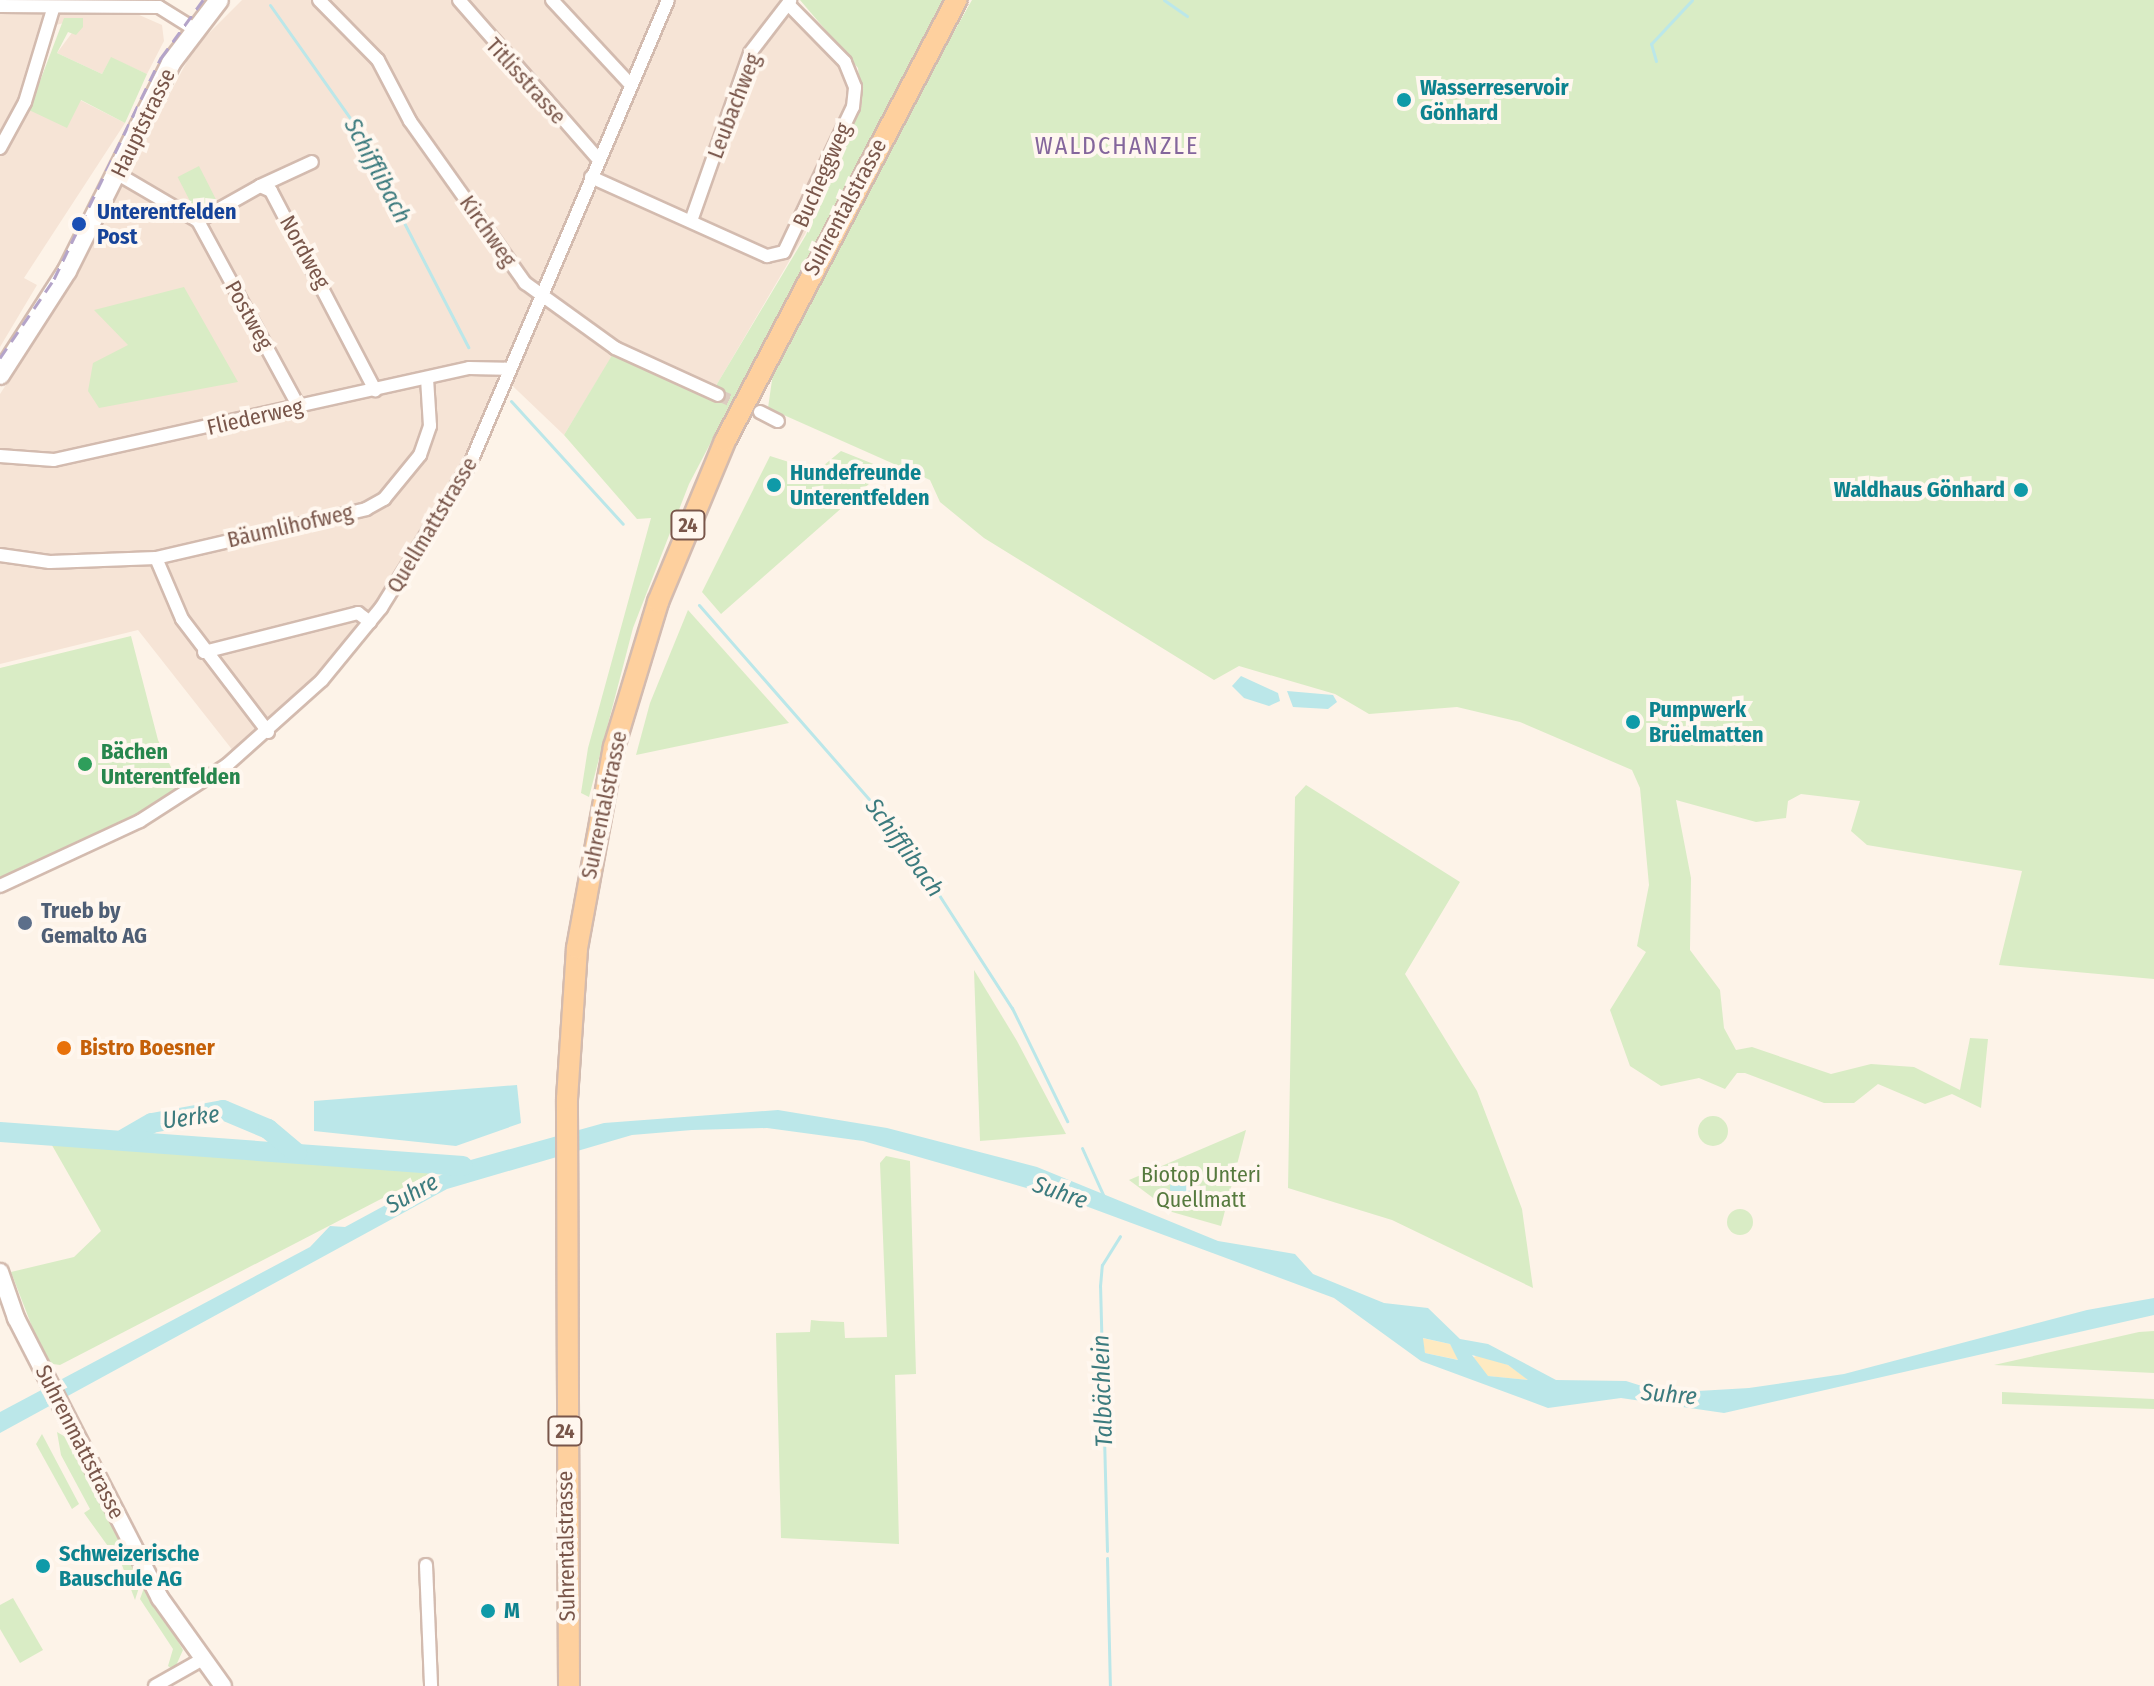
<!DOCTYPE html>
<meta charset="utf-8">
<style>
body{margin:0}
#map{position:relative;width:2154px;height:1686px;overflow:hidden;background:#fdf3e8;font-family:"Fira Sans Condensed",sans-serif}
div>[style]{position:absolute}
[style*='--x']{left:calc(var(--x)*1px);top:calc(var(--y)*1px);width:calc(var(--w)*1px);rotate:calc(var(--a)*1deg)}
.residential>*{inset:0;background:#f6e4d6}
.green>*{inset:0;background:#d9ecc5;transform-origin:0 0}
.round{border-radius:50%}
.sand>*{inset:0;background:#feeac1}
.water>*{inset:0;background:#bbe7e9}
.stream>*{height:3px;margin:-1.5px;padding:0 1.5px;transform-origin:1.5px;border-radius:1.5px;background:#bbe7e9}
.river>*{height:20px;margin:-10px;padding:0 10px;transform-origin:10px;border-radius:10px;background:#bbe7e9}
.minor-tunnel>*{height:12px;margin-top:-6px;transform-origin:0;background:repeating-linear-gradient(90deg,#dcccc0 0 12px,transparent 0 18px)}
.roads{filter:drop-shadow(2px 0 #d3bbaf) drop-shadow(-2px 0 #d3bbaf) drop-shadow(0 2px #d3bbaf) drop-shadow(0 -2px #d3bbaf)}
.minor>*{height:12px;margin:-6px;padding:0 6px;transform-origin:6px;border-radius:6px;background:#fff}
.tertiary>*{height:16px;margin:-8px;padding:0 8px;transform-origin:8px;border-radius:8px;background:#fff}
.secondary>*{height:18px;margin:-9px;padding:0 9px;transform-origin:9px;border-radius:9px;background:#fff}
.primary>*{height:20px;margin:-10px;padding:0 10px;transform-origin:10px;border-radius:10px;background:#fed09e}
.rail>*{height:3px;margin-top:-1.5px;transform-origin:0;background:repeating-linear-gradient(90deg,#b4a4c9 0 12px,transparent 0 20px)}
.dots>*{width:22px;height:22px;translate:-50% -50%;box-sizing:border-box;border:4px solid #fff7ef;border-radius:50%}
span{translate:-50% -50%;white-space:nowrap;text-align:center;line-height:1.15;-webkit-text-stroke:8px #fff7ef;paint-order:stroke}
.shield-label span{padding:2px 6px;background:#fff7ef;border:2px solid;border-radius:6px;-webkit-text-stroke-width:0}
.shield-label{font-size:20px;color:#79564a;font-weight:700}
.street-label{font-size:22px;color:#79564a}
.culture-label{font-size:22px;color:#0d838f;font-weight:700}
.left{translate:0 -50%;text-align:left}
.right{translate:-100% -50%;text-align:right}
.transit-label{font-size:22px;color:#164399;font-weight:700}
.leisure-label{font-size:22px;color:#27864d;font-weight:700}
.service-label{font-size:22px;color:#4e5e75;font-weight:700}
.food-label{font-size:22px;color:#c56008;font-weight:700}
.park-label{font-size:22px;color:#567a3e}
.neighbourhood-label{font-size:24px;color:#84669c;letter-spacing:2px}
.water-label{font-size:24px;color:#3c7b7e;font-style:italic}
</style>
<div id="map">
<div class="residential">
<i style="clip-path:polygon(0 0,137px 0,137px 14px,162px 25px,164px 41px,147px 74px,111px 58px,102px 74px,57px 53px,83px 18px,56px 25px,36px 95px,80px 100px,125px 123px,24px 278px,37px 285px,0 347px)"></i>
<i style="clip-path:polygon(242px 0,785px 0,845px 71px,859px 112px,805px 234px,713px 391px,619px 345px,564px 435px,499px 373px,468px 463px,377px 603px,316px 675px,234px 752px,138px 630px,0 664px,0 394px,58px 305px,194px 48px)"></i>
</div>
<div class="green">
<i style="clip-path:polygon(800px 0,943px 0,689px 484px,633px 628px,589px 797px,581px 793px,588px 748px,651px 518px,637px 519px,564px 435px,614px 352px,716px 399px,717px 384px,806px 235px,862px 104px,858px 68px)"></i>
<i style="clip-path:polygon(972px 0,2154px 0,2154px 979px,1999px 965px,2022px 871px,1867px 845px,1851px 831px,1860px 801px,1801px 794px,1788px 801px,1786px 818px,1756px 822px,1676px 800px,1691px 878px,1690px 950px,1720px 990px,1724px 1028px,1736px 1050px,1752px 1047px,1831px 1074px,1871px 1064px,1914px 1067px,1960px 1090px,1970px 1038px,1988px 1039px,1981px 1108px,1952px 1094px,1925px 1104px,1878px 1084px,1854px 1103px,1824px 1103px,1745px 1073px,1737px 1073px,1725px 1089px,1699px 1078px,1661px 1086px,1630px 1066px,1610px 1010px,1646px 952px,1637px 946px,1649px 885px,1640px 788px,1632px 770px,1520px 722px,1457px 707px,1369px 714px,1335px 694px,1239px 666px,1214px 680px,984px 538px,940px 502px,930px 480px,768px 408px,773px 373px,838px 236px)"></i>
<i style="clip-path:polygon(64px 18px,83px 18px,83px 27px,76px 35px,68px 32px,57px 53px,102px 74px,111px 57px,147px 74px,125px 123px,81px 100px,67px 128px,29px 110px)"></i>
<i style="left:199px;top:166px;width:44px;height:24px;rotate:63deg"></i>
<i style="clip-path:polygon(184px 287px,238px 382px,99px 408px,88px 391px,93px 363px,128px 345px,94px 310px)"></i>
<i style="clip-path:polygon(841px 451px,886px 469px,721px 614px,702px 592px,770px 456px,817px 471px)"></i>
<i style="clip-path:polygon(688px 610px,789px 723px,636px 755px,650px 703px)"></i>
<i style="clip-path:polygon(131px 636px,158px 740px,181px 788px,67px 853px,0 879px,0 668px)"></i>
<i style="clip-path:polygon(1306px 785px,1460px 882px,1405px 974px,1477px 1091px,1522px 1209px,1533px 1288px,1392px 1220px,1288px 1188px,1295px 797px)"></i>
<i style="clip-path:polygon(974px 970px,1017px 1041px,1066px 1134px,980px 1141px)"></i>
<i class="round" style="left:1698px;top:1116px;width:30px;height:30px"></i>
<i style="clip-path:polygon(1246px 1130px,1221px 1226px,1172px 1212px,1129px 1180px)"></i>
<i style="clip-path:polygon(49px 1140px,435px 1171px,60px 1365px,46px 1363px,11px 1272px,74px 1257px,101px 1231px)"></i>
<i style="clip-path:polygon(886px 1156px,910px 1161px,916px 1374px,895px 1375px,899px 1544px,781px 1538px,776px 1333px,810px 1332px,811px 1320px,820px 1321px,844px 1322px,845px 1338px,887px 1337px,880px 1163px)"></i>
<i class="round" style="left:1727px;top:1209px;width:26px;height:26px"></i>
<i style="clip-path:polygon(2154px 1331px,2154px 1373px,1994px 1365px,2139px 1332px)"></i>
<i style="clip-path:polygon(2002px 1392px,2154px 1399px,2154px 1409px,2002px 1404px)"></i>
<i style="clip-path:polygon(57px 1432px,69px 1439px,123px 1543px,110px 1549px,84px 1513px,90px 1509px,61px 1455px)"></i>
<i style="clip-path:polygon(42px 1434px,79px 1504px,72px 1509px,36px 1444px)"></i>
<i style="clip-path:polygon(119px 1557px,131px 1557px,142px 1578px,135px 1600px)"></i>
<i style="clip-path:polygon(145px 1585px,183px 1650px,174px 1670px,168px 1666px,173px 1649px,140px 1599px)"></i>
<i style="clip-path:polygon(13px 1598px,43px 1650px,20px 1663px,0 1629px,0 1605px)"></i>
</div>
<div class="sand">
<i style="clip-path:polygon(1422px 1338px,1450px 1344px,1459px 1360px,1425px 1353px)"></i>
<i style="clip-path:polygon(1480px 1354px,1508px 1365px,1529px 1380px,1487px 1376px,1470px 1359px)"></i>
</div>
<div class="water">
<i style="clip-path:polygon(1241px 676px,1278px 693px,1280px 701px,1269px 706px,1244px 698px,1232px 686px)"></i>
<i style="clip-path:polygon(1287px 691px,1333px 695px,1337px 702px,1328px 709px,1293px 707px)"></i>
<i style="clip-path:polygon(517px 1085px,521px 1123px,456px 1146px,314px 1131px,314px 1101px)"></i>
<i style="clip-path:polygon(evenodd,778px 1110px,887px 1128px,1037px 1167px,1218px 1241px,1295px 1254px,1313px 1274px,1384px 1303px,1428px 1308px,1460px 1339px,1488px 1344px,1556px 1380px,1626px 1381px,1664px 1393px,1749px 1388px,1844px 1374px,2087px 1310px,2154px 1298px,2154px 1315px,1724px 1413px,1621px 1398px,1548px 1408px,1421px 1361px,1334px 1298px,1072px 1201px,863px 1141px,767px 1128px,692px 1130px,632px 1135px,447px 1189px,0 1433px,0 1412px,310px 1247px,330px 1226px,345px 1227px,467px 1161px,604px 1123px,778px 1110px,1423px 1338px,1450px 1344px,1458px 1360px,1425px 1353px,1423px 1338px,778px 1110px,1472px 1355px,1508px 1365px,1528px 1380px,1488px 1376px,1472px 1355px)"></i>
<i class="round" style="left:1170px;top:1176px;width:24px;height:24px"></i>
</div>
<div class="stream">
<i style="--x:1164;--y:0;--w:28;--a:35"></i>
<i style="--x:270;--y:5;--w:138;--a:54.7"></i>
<i style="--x:350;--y:118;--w:258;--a:62.7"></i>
<i style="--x:1656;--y:61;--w:18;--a:-106"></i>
<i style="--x:1651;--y:44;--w:60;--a:-47"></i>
<i style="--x:511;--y:401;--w:166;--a:47.7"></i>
<i style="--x:699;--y:605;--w:307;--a:48.8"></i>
<i style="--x:901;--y:836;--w:205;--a:57.2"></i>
<i style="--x:1012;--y:1008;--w:126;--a:64"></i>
<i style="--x:1082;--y:1148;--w:56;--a:65.7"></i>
<i style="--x:1107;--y:1551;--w:265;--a:-91.5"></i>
<i style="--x:1100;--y:1286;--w:21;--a:-85"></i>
<i style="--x:1102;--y:1265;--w:34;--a:-58"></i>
<i style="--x:1107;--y:1558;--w:128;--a:88.7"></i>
</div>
<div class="river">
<i style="--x:0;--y:1132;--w:464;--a:4.2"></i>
<i style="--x:124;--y:1139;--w:32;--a:-30"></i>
<i style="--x:152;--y:1123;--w:72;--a:-10.4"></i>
<i style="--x:223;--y:1110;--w:49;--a:22.9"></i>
<i style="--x:268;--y:1129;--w:38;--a:40"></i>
</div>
<div class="minor-tunnel">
<i style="--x:718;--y:395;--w:34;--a:23"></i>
</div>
<div class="roads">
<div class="minor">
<i style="--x:319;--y:0;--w:84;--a:45.5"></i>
<i style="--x:378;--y:60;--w:69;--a:62.3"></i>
<i style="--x:410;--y:121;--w:199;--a:54.6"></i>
<i style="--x:525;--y:283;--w:111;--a:35.8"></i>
<i style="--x:615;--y:348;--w:113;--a:24.5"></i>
<i style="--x:459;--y:0;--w:211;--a:48.8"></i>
<i style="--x:552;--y:0;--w:116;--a:47.1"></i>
<i style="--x:0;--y:6;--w:159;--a:0.4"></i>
<i style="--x:159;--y:7;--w:40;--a:32"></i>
<i style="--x:0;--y:148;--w:52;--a:-61.5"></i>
<i style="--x:25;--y:102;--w:97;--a:-73.2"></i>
<i style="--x:118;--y:174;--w:93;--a:30.4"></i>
<i style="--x:198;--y:221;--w:212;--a:61.5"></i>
<i style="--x:591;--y:177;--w:193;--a:24.2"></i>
<i style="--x:767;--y:256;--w:17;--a:-13"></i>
<i style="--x:784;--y:252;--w:161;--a:-64.6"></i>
<i style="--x:853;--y:107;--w:20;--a:-84"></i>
<i style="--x:855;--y:87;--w:27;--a:-112"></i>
<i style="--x:845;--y:62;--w:78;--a:-134.5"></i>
<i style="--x:260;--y:186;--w:57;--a:-24.8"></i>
<i style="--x:198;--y:221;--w:71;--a:-29.4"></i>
<i style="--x:260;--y:186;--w:12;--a:24"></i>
<i style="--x:271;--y:191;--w:225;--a:62.4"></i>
<i style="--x:691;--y:221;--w:178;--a:-70.6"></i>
<i style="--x:750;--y:53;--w:66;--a:-52.4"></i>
<i style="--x:760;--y:412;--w:20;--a:27"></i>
<i style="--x:0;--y:456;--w:54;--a:4.2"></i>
<i style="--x:54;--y:460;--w:425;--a:-12.5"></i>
<i style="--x:469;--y:368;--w:39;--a:1"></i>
<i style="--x:0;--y:555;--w:50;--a:8"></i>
<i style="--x:50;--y:562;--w:106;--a:-2.2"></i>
<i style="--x:156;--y:558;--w:216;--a:-13.1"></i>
<i style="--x:366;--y:509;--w:21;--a:-29"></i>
<i style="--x:384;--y:499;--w:57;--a:-50.7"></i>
<i style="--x:420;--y:455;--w:31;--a:-71"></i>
<i style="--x:430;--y:426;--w:48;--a:-93.6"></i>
<i style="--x:156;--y:558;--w:66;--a:66.9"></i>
<i style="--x:182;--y:619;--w:142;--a:52.7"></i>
<i style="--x:204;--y:652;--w:159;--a:-14.2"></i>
<i style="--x:358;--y:613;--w:15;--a:37"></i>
<i style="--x:0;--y:886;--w:154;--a:-24.9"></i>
<i style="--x:140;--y:821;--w:103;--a:-32.8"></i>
<i style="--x:227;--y:765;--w:127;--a:-41.8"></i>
<i style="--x:322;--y:680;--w:93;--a:-50.7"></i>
<i style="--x:381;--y:608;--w:169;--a:-58.3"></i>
<i style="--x:470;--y:464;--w:504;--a:-66.89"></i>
<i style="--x:426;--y:1565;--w:121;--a:87.6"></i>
<i style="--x:155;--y:1686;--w:53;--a:-29.5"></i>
</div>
<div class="tertiary">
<i style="--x:0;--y:1272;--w:49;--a:70.8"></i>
<i style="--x:16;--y:1318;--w:315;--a:62.8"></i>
<i style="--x:160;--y:1598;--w:108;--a:54.4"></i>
</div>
<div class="secondary">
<i style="--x:0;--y:375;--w:124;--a:-57.2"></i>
<i style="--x:67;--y:271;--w:233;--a:-63.4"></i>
<i style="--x:171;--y:63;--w:79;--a:-52.7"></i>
</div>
<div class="primary">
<i style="--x:569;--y:1686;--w:587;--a:-90.2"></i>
<i style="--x:567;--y:1099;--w:151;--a:-86.2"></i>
<i style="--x:577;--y:948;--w:204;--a:-79.6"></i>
<i style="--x:614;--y:747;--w:152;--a:-73.1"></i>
<i style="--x:658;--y:602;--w:174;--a:-67.4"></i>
<i style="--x:725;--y:441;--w:498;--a:-62.3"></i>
</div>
</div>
<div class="rail">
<i style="--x:0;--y:358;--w:96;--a:-55.6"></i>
<i style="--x:54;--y:279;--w:246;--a:-64.2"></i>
<i style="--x:161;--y:58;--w:72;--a:-54.1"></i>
</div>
<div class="dots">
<i style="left:1404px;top:100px;background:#0f9aa8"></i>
<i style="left:79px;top:224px;background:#1a4fb4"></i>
<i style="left:774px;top:485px;background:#0f9aa8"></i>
<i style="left:2021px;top:490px;background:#0f9aa8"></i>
<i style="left:1633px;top:722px;background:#0f9aa8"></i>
<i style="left:85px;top:764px;background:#2e9e5b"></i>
<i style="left:25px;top:923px;background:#5c6f8a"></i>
<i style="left:64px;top:1048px;background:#e8710a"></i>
<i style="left:43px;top:1566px;background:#0f9aa8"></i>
<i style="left:488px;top:1611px;background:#0f9aa8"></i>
</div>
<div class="shield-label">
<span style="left:688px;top:525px">24</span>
<span style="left:565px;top:1431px">24</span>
</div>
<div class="street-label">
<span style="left:526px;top:81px;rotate:48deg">Titlisstrasse</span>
<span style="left:734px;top:106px;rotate:-69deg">Leubachweg</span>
<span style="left:143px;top:123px;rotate:-64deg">Hauptstrasse</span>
<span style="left:822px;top:175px;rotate:-66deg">Bucheggweg</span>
<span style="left:845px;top:207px;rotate:-62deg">Suhrentalstrasse</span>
<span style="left:488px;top:231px;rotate:55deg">Kirchweg</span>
<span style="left:305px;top:252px;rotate:61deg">Nordweg</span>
<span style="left:249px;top:315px;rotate:61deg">Postweg</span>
<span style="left:255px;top:417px;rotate:-13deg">Fliederweg</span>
<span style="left:432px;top:525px;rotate:-59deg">Quellmattstrasse</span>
<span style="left:290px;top:526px;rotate:-13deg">Bäumlihofweg</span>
<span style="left:604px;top:805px;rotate:-78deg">Suhrentalstrasse</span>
<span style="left:80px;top:1442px;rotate:63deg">Suhrenmattstrasse</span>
<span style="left:566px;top:1546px;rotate:-91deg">Suhrentalstrasse</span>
</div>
<div class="culture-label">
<span class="left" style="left:1420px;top:100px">Wasserreservoir<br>Gönhard</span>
<span class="left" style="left:790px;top:485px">Hundefreunde<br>Unterentfelden</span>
<span class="right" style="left:2005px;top:490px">Waldhaus Gönhard</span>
<span class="left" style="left:1649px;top:722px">Pumpwerk<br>Brüelmatten</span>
<span class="left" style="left:59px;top:1566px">Schweizerische<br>Bauschule AG</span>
<span class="left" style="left:504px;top:1611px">M</span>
</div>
<div class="transit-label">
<span class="left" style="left:97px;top:224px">Unterentfelden<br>Post</span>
</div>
<div class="leisure-label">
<span class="left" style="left:101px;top:764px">Bächen<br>Unterentfelden</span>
</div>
<div class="service-label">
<span class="left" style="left:41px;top:923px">Trueb by<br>Gemalto AG</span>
</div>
<div class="food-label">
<span class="left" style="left:80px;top:1048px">Bistro Boesner</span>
</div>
<div class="park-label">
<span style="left:1201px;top:1187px">Biotop Unteri<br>Quellmatt</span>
</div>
<div class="neighbourhood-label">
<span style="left:1117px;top:147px">WALDCHANZLE</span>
</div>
<div class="water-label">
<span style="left:377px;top:171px;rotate:62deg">Schifflibach</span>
<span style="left:904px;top:848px;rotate:54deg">Schifflibach</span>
<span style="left:191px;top:1118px;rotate:-7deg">Uerke</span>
<span style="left:1060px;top:1193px;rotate:19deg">Suhre</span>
<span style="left:412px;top:1194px;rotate:-29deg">Suhre</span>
<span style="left:1103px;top:1391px;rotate:-92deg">Talbächlein</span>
<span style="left:1669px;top:1395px;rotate:5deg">Suhre</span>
</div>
</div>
